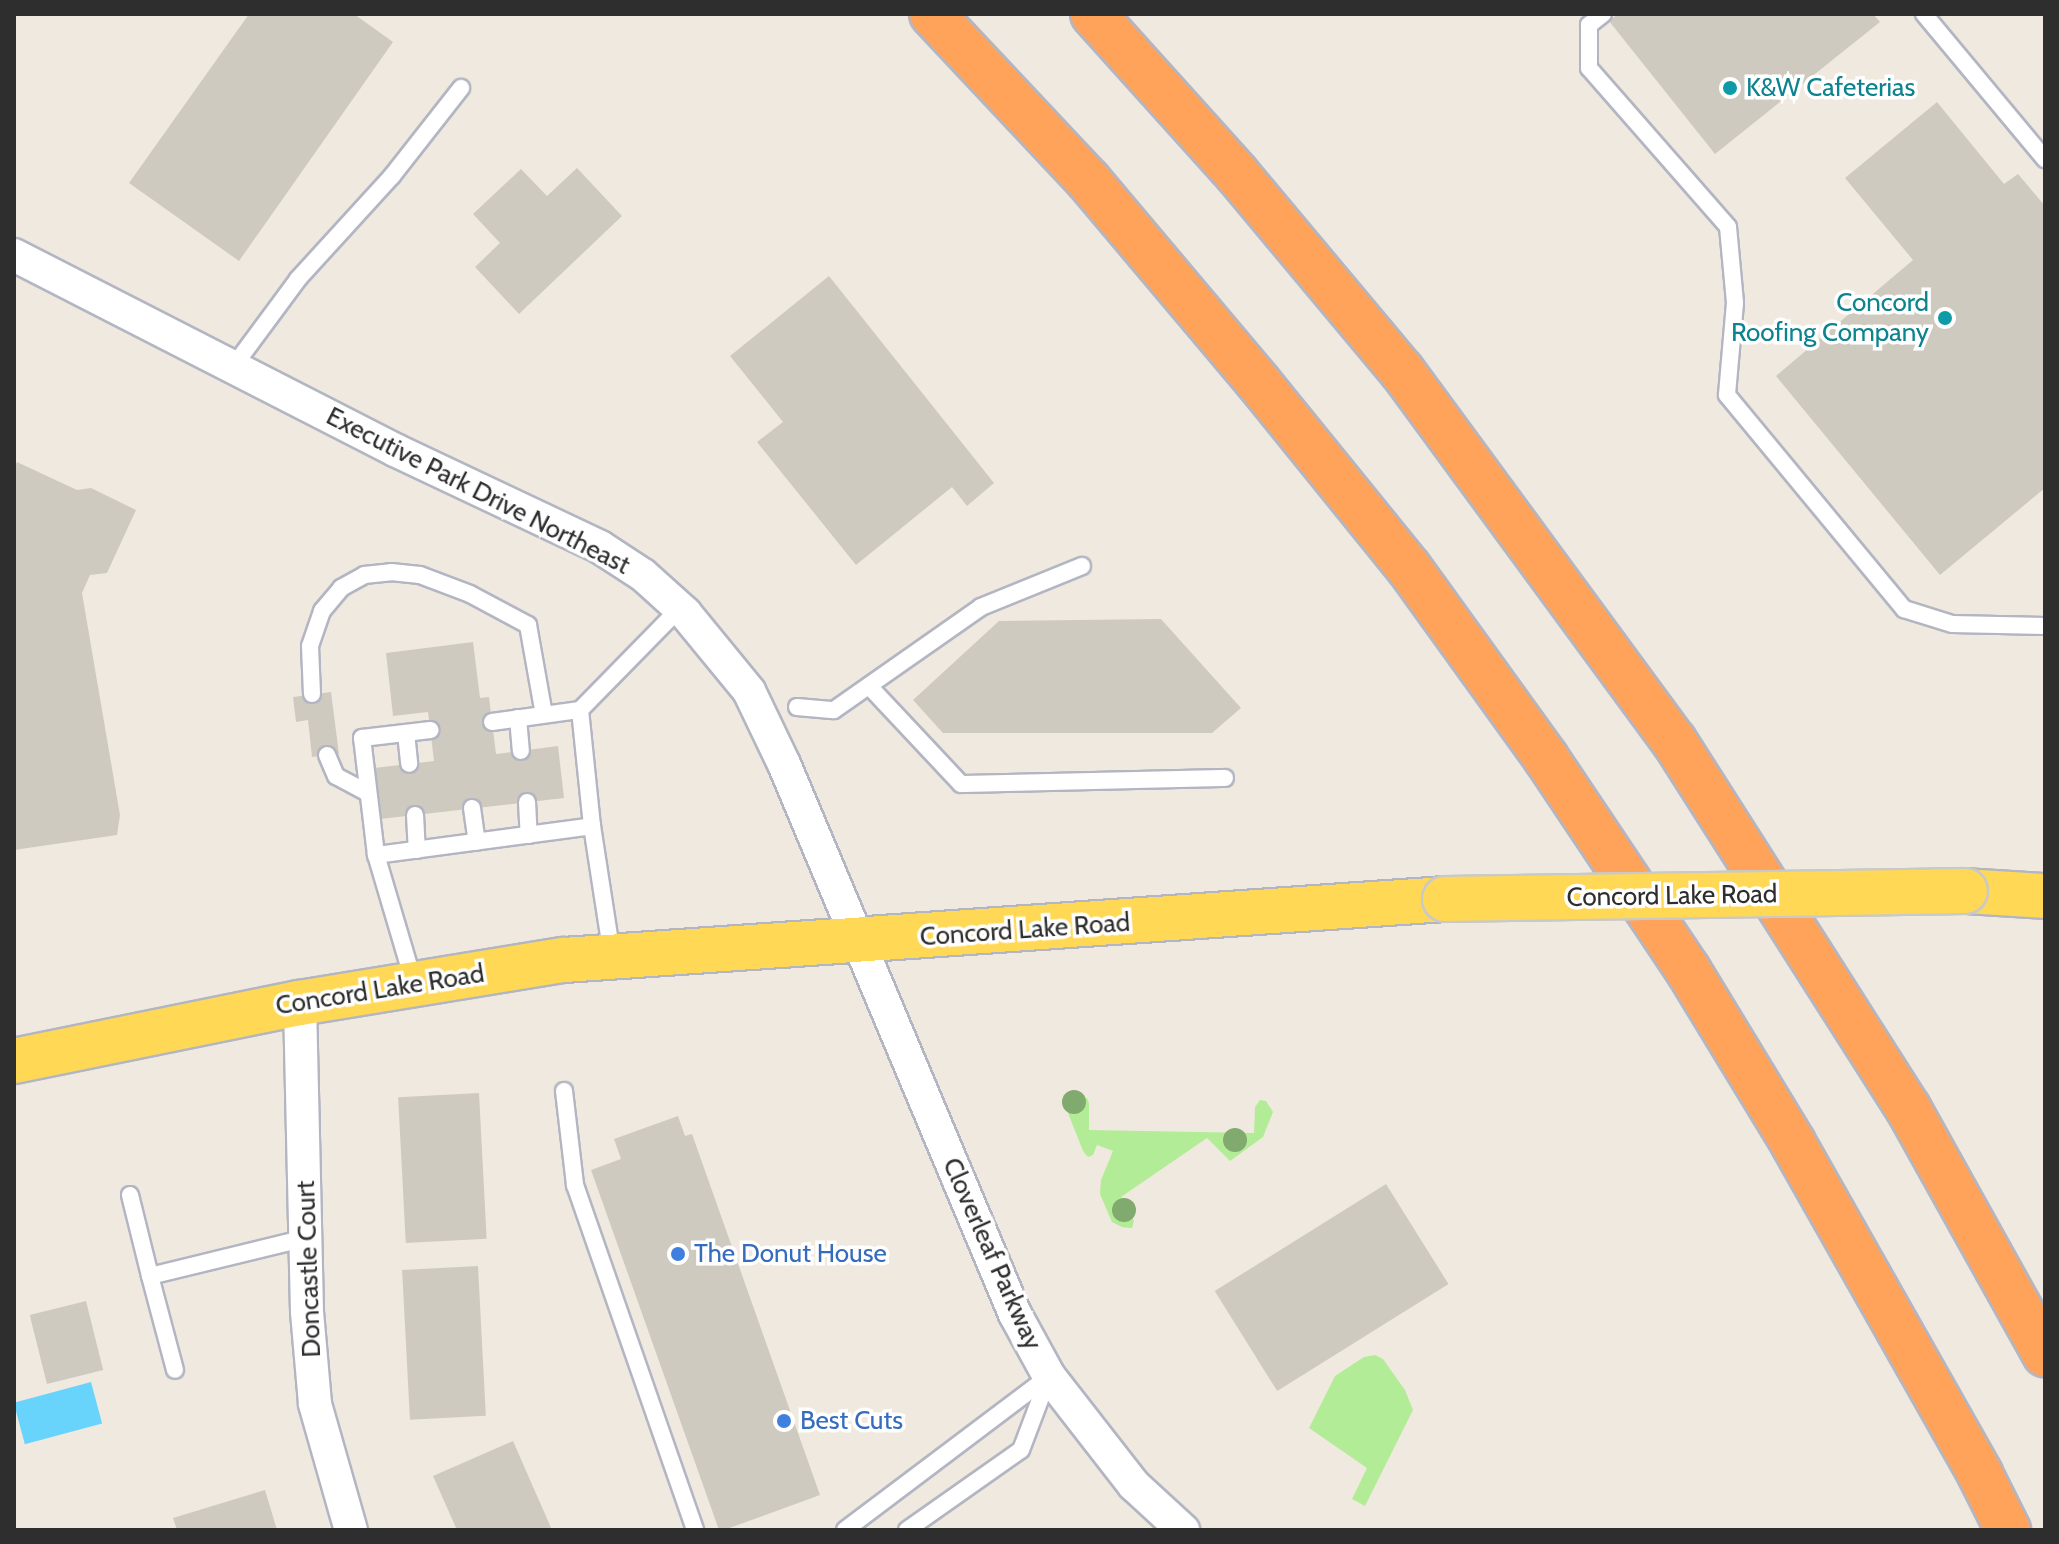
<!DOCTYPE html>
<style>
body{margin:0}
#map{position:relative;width:2059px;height:1544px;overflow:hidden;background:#f0e9df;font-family:Cabin,sans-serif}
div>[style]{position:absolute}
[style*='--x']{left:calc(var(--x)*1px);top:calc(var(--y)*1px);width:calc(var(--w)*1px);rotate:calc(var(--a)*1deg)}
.green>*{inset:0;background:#b3ec96}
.water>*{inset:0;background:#68d4fc;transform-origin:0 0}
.building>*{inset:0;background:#cfcac0;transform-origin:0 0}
.roads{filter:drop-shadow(2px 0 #b3b6c2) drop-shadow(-2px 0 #b3b6c2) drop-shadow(0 2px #b3b6c2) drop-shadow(0 -2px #b3b6c2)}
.service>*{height:16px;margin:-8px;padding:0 8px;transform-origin:8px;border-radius:8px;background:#fff}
.minor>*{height:32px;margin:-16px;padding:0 16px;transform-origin:16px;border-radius:16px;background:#fff}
.primary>*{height:44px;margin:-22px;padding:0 22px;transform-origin:22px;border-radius:22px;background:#ffd855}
.motorway>*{height:44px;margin:-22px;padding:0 22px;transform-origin:22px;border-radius:22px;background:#ffa35b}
.bridges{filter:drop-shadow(2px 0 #c9c9c9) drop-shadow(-2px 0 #c9c9c9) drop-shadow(0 2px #c9c9c9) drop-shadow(0 -2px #c9c9c9)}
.primary-bridge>*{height:44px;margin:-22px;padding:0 22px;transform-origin:22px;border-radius:22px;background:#ffd855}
.trees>*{width:24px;height:24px;margin:-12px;border-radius:50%;background:#81aa6f}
.dots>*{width:22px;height:22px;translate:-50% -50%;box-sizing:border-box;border:4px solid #fff;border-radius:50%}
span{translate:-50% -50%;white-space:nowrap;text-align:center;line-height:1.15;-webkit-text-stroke:7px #fff;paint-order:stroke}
.culture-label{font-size:26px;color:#0d838f}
.left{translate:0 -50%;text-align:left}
.right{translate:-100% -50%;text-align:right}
.street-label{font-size:26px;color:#2e2e2e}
.shop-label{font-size:26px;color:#366cbe}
.frame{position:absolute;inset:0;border:16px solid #2e2e2e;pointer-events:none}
</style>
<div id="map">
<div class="green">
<i style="clip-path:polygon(1077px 1096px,1087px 1098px,1089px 1103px,1089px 1130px,1254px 1133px,1255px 1107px,1260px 1100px,1266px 1101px,1273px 1112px,1263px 1137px,1230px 1161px,1207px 1138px,1121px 1197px,1134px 1221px,1132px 1228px,1122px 1227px,1112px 1222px,1100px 1194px,1101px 1180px,1113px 1151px,1097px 1145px,1093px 1155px,1088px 1157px,1083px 1151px,1066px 1108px,1066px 1100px)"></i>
<i style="clip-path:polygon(1375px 1355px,1383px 1359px,1405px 1390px,1413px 1410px,1365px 1506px,1352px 1499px,1367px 1468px,1309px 1428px,1335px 1376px,1364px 1357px)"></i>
</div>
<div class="water">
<i style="left:91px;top:1382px;width:43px;height:80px;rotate:75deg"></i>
</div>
<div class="building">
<i style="clip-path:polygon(249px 14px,354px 14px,393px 42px,239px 261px,129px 183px)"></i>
<i style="clip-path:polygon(1618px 14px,1873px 14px,1880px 22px,1715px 154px,1609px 21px)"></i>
<i style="clip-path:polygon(1937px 102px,2004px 184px,2018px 174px,2045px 206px,2045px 488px,1940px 575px,1776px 376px,1913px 260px,1845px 178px)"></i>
<i style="clip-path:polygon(577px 168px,622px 216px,519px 314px,475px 267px,500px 243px,473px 214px,521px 169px,547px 196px)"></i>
<i style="clip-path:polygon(829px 276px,994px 483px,967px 506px,952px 487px,856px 565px,757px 442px,783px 422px,730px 356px)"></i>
<i style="clip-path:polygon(17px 462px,77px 490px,91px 488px,136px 510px,107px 573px,90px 575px,82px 593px,120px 815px,117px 835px,14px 850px,14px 469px)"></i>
<i style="clip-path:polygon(1161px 619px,1241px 708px,1212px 733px,943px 733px,913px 700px,999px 621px)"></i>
<i style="clip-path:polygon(473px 642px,480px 698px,489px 697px,496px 754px,558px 746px,564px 798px,380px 819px,374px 768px,434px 761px,428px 712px,393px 716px,386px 653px)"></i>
<i style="clip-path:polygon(331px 692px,339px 754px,312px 757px,308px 720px,296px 722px,293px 697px)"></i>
<i style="left:479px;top:1093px;width:146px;height:81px;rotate:87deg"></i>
<i style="clip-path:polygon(678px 1116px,685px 1136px,692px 1134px,820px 1495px,724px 1530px,719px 1530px,591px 1170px,621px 1159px,614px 1139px)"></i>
<i style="left:1386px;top:1184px;width:118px;height:202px;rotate:58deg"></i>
<i style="left:478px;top:1266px;width:150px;height:76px;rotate:87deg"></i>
<i style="left:86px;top:1301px;width:71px;height:58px;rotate:76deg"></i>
<i style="clip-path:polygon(513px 1441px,552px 1530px,457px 1530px,433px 1476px)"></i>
<i style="clip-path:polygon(265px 1490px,277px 1530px,177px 1530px,173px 1518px)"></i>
</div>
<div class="roads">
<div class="service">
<i style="--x:1603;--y:14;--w:18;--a:142"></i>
<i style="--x:1589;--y:25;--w:43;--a:90"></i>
<i style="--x:1589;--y:68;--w:211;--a:48.8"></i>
<i style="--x:1728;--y:227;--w:76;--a:84.7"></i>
<i style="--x:1735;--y:303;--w:92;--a:95"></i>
<i style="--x:1727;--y:395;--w:278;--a:50.4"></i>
<i style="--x:1904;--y:609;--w:50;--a:17.4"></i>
<i style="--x:1952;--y:624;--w:93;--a:1.2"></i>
<i style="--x:1924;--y:14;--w:189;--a:50.2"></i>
<i style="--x:233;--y:367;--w:109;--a:-53.5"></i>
<i style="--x:298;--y:279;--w:139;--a:-47.6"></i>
<i style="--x:392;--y:176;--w:112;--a:-51.9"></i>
<i style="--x:869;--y:686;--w:134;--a:46.8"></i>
<i style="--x:961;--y:784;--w:264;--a:-1.3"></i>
<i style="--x:312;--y:694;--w:48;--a:-92.4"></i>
<i style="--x:310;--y:646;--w:37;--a:-71"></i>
<i style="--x:322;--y:611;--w:30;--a:-50"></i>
<i style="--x:341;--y:588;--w:26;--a:-29"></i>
<i style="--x:364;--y:575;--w:27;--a:-6"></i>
<i style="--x:391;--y:572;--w:29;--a:6"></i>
<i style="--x:420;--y:575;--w:53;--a:20.8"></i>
<i style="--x:470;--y:594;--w:66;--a:28.1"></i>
<i style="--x:528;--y:625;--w:91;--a:79.9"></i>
<i style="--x:797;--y:707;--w:37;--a:5"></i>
<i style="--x:834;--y:710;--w:179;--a:-35"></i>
<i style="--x:981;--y:607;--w:109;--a:-22.1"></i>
<i style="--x:518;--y:718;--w:33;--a:85"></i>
<i style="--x:492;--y:722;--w:89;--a:-7.8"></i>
<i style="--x:406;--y:733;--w:31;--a:84"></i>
<i style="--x:327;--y:755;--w:23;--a:67"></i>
<i style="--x:336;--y:776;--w:36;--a:28"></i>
<i style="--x:527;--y:802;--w:33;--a:87"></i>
<i style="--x:472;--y:808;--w:34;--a:82"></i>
<i style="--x:415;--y:815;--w:35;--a:87"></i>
<i style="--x:592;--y:826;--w:117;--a:-95.9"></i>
<i style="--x:580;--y:710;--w:143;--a:-45.6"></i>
<i style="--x:376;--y:855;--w:118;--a:-96.8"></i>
<i style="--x:362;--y:738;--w:69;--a:-6.6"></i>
<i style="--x:414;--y:983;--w:134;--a:-106.5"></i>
<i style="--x:376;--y:855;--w:218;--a:-7.6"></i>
<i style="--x:592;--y:826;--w:131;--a:81.2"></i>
<i style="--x:564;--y:1091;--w:95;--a:83.3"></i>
<i style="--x:575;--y:1185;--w:365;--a:70.8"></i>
<i style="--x:130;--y:1195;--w:83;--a:76.1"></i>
<i style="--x:150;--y:1276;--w:161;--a:-13.7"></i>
<i style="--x:150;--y:1276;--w:97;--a:75.1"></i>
<i style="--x:845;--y:1530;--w:256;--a:-37"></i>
<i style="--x:907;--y:1530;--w:139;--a:-35.1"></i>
<i style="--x:1021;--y:1450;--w:79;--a:-69.3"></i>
</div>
<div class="minor">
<i style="--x:14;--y:255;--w:428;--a:27.1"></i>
<i style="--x:395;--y:450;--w:227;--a:25.3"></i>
<i style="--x:600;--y:547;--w:51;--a:33.1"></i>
<i style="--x:643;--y:575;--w:57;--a:42.1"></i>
<i style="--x:685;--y:613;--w:101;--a:50.6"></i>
<i style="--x:749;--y:691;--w:81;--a:64.4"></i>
<i style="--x:784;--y:764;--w:597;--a:67.22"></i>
<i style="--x:1015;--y:1314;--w:71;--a:61.3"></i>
<i style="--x:1049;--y:1376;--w:138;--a:52.1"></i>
<i style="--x:1134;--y:1485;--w:67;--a:42.6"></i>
<i style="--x:300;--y:1003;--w:309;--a:88.7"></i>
<i style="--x:307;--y:1312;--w:92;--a:85"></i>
<i style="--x:315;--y:1404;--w:131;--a:74.1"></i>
</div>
<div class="primary">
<i style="--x:1965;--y:891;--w:80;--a:3.6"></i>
<i style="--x:14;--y:1061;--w:292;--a:-11.5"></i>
<i style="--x:300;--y:1003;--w:267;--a:-9.3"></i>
<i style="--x:564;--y:960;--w:883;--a:-3.96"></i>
</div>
<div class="motorway">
<i style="--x:932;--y:14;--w:228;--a:46.8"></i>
<i style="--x:1088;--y:180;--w:265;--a:49.9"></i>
<i style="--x:1259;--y:383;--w:238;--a:51"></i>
<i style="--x:1409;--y:568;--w:234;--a:54.2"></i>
<i style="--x:1546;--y:758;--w:255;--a:56.2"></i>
<i style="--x:1688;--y:970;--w:202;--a:58.7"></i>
<i style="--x:1793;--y:1143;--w:380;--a:60.5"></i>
<i style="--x:1980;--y:1474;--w:63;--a:63.4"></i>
<i style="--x:1093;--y:14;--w:215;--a:48"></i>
<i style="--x:1237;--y:174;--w:257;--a:50.1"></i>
<i style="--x:1402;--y:371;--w:459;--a:53.7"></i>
<i style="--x:1674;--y:741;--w:435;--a:57.5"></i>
<i style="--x:1908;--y:1108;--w:282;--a:60.9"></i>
</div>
</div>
<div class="bridges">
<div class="primary-bridge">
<i style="--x:1445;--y:899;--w:520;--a:-0.88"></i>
</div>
</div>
<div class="trees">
<i style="left:1074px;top:1102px"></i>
<i style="left:1235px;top:1140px"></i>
<i style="left:1124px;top:1210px"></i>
</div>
<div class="dots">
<i style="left:1730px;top:88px;background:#0f9aa8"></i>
<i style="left:1945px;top:318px;background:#0f9aa8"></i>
<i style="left:678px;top:1254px;background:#3f7fe0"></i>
<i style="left:784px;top:1421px;background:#3f7fe0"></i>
</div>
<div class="culture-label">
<span class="left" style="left:1746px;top:88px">K&amp;W Cafeterias</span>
<span class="right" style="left:1929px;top:318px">Concord<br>Roofing Company</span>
</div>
<div class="street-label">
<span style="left:478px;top:491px;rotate:27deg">Executive Park Drive Northeast</span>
<span style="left:1672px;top:896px;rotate:-1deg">Concord Lake Road</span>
<span style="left:1025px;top:930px;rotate:-4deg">Concord Lake Road</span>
<span style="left:380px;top:990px;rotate:-9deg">Concord Lake Road</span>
<span style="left:992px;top:1254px;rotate:66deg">Cloverleaf Parkway</span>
<span style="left:309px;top:1269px;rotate:-92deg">Doncastle Court</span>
</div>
<div class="shop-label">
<span class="left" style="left:694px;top:1254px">The Donut House</span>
<span class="left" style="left:800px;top:1421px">Best Cuts</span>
</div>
<div class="frame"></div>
</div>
